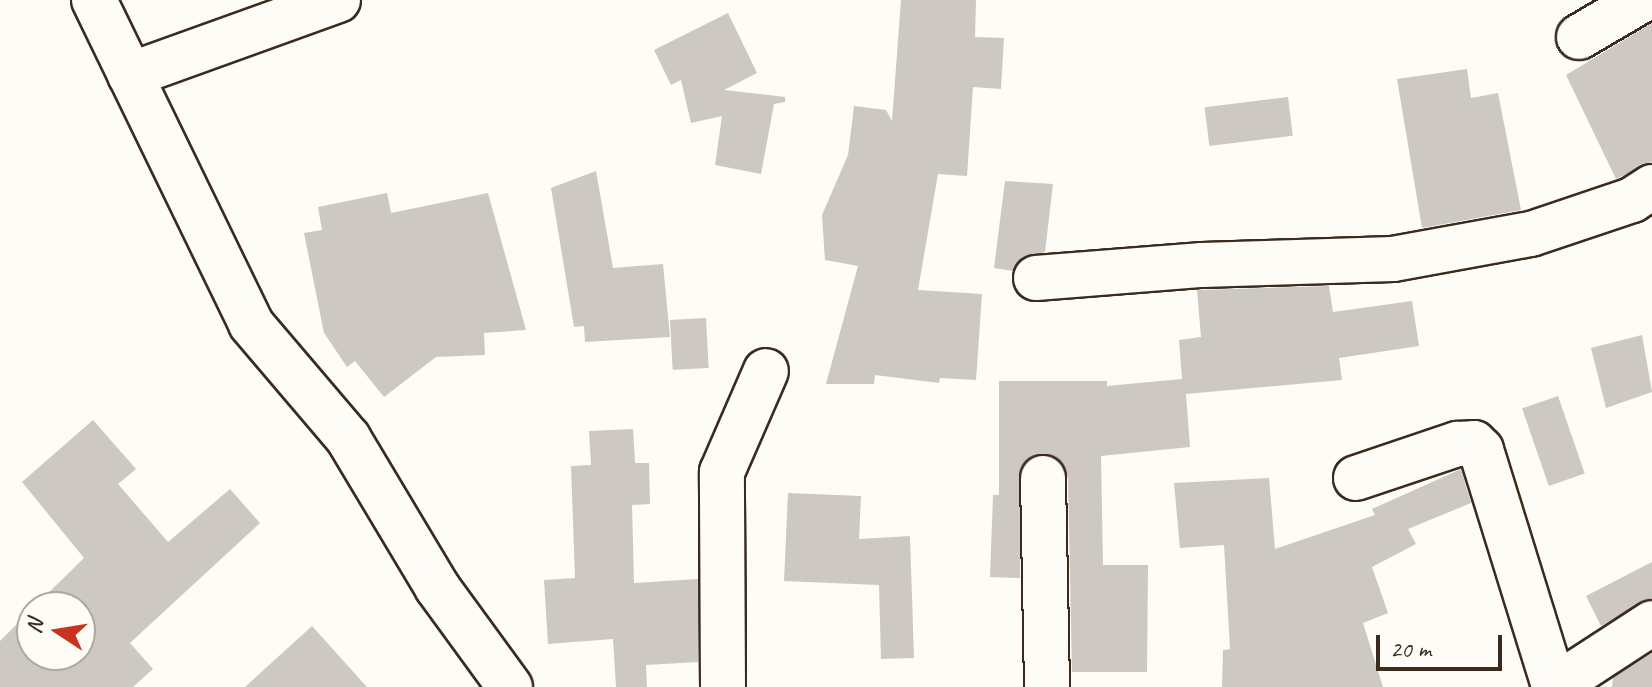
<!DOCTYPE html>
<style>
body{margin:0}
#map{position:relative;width:1652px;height:687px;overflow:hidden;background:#fdfcf7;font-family:Caveat,sans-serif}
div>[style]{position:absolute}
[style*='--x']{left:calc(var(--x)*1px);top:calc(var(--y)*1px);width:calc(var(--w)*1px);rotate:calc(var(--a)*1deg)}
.building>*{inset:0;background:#cdc8c2;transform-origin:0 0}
.roads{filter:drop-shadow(2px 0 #3b2a1e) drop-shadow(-2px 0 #3b2a1e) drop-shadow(0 2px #3b2a1e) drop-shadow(0 -2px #3b2a1e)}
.street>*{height:44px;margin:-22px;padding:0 22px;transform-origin:22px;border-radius:22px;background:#fdfcf7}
span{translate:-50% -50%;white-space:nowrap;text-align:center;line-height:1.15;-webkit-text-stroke:8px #fdfcf7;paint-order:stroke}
.north{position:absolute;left:16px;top:591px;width:80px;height:80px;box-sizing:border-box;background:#fdfcf7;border:2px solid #afa8a0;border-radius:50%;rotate:282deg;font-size:22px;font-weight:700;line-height:32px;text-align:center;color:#3b2a1e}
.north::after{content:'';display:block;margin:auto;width:28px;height:36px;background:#c8321e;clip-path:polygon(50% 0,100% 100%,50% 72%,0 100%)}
.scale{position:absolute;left:1376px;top:635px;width:126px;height:36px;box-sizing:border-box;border:4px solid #3b2a1e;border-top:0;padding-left:10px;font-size:24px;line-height:28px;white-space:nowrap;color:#3b2a1e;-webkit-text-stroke:6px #fdfcf7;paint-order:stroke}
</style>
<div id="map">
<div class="building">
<i style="clip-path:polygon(901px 0,976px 0,975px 37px,1004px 38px,1001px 89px,973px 87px,967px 176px,938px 174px,918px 290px,982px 294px,976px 380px,940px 378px,939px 383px,875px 375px,874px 384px,826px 384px,858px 266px,825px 260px,822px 215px,848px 155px,854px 106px,886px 110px,892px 121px)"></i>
<i style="clip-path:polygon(728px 13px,757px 73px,724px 90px,785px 97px,785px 102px,774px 104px,761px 174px,715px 165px,722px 116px,691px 123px,681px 80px,671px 85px,654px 50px)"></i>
<i style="clip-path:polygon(1652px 23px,1652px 162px,1616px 179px,1566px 75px)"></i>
<i style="clip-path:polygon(1467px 69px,1471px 98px,1498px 93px,1521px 210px,1422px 228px,1397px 79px)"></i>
<i style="left:1288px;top:97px;width:39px;height:84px;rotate:83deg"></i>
<i style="clip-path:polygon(596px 171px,613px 268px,663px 264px,670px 337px,585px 342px,584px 326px,574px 327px,551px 188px)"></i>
<i style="clip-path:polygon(1005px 181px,1053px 184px,1045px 252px,1023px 257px,1013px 271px,994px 268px)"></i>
<i style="clip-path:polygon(387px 193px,391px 213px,488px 193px,526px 330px,484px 333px,485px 355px,436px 357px,384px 397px,355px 361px,347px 367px,324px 333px,304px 233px,322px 230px,318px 207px)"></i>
<i style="clip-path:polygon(1329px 286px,1333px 312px,1412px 301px,1419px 346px,1339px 358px,1342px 380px,1186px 394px,1190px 447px,1101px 456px,1103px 565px,1148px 565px,1147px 672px,1072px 672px,1068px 478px,1054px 456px,1031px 456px,1021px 467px,1020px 578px,990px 577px,993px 495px,999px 495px,999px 381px,1107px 381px,1107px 386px,1182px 379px,1179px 340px,1201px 337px,1197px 290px)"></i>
<i style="left:706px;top:318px;width:50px;height:36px;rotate:87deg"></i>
<i style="clip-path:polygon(1642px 335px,1652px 392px,1606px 408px,1591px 348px)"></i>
<i style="left:1558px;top:396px;width:82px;height:38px;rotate:71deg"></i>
<i style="clip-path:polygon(93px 420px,136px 469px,118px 484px,168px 542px,230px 489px,260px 523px,130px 643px,153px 669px,133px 687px,0 687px,0 641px,32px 609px,32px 655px,80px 655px,80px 607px,34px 607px,84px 558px,22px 482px)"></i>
<i style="clip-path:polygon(633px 429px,635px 463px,649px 463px,650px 504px,632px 505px,634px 583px,698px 579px,698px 662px,646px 665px,647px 687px,616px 687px,613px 639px,548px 644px,544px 580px,575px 578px,571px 466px,591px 465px,589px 431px)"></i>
<i style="clip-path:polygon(1461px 469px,1471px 503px,1408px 529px,1416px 544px,1372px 567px,1388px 613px,1363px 623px,1383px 687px,1222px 687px,1223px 650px,1230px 649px,1224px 545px,1180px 548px,1174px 483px,1269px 478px,1275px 549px,1375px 515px,1372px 509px)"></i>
<i style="clip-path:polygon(788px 493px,861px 496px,859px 539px,910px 536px,914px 658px,881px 659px,879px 585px,784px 581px)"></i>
<i style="clip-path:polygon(1652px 562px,1652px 598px,1601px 626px,1586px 596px)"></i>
<i style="clip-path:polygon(312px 626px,367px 687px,245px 687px)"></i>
<i style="clip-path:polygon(1652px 653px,1652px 687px,1612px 687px,1613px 678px)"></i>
</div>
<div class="roads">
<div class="street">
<i style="--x:94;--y:0;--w:360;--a:64.1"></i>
<i style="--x:251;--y:324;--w:150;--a:49.6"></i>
<i style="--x:348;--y:438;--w:174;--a:59.1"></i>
<i style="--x:437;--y:587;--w:124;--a:53.9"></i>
<i style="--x:1579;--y:37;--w:73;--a:-30.4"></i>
<i style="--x:130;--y:75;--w:221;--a:-19.8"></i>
<i style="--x:1036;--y:278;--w:167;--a:-4.5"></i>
<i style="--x:1202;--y:265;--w:191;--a:-1.8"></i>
<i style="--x:1393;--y:259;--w:140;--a:-10.3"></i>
<i style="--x:1531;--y:234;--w:107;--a:-18.6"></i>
<i style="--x:1632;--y:200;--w:24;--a:-33"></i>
<i style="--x:1043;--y:478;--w:209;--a:88.9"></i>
<i style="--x:1356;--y:478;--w:107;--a:-18.6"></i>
<i style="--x:1457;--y:444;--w:17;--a:-3"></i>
<i style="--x:1474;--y:443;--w:10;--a:45"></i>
<i style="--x:1481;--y:450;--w:247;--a:72.8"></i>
<i style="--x:723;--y:687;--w:215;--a:-90.3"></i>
<i style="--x:722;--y:472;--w:110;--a:-66.5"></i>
<i style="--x:1554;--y:687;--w:117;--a:-33.1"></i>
</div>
</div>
<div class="north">N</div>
<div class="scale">20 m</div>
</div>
